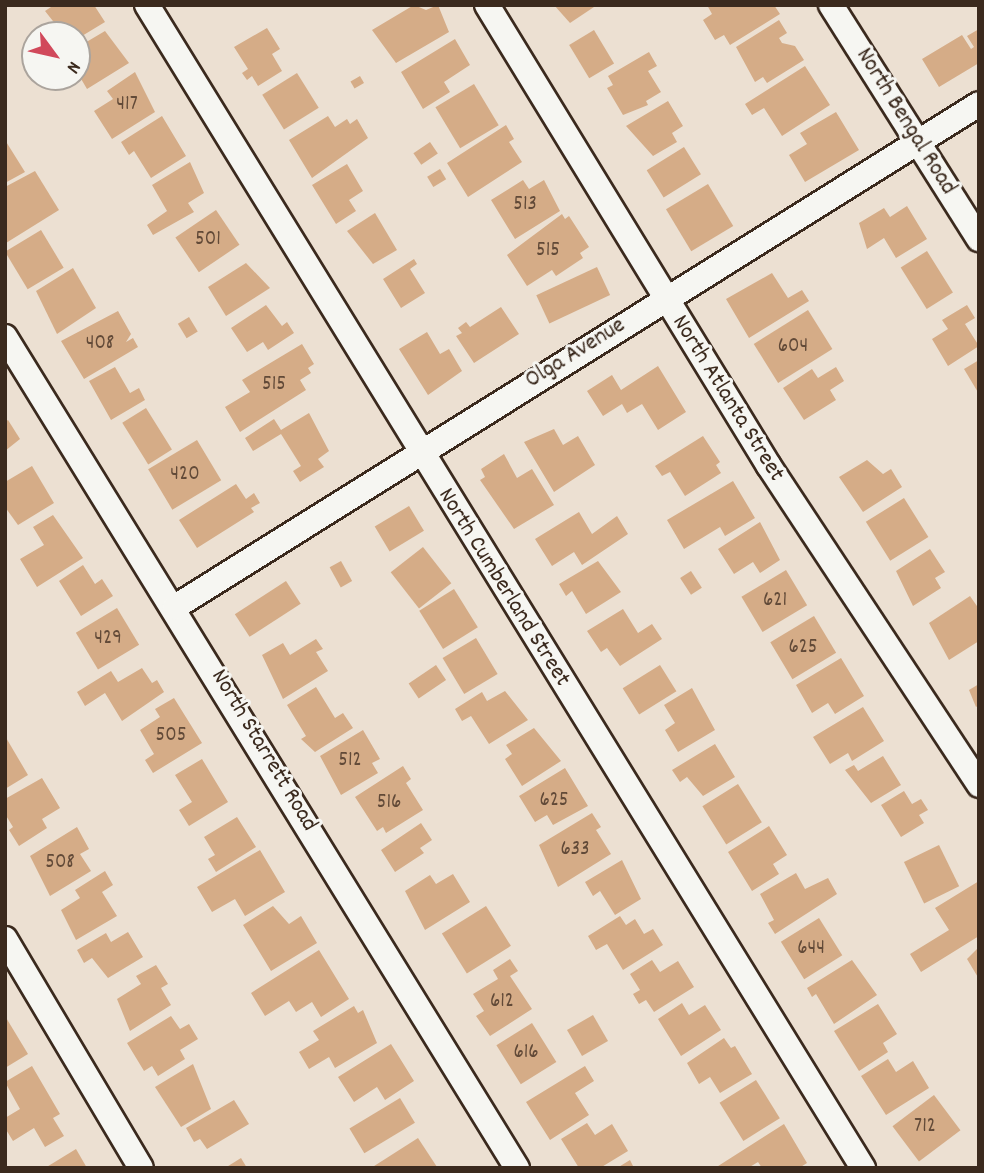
<!DOCTYPE html>
<style>
body{margin:0}
#map{position:relative;width:984px;height:1173px;overflow:hidden;background:#ece0d2;font-family:Dekko,sans-serif}
div>[style]{position:absolute}
[style*='--x']{left:calc(var(--x)*1px);top:calc(var(--y)*1px);width:calc(var(--w)*1px);rotate:calc(var(--a)*1deg)}
.building>*{inset:0;background:#d5ac87;transform-origin:0 0}
.roads{filter:drop-shadow(2px 0 #3b2a1e) drop-shadow(-2px 0 #3b2a1e) drop-shadow(0 2px #3b2a1e) drop-shadow(0 -2px #3b2a1e)}
.minor>*{height:24px;margin:-12px;padding:0 12px;transform-origin:12px;border-radius:12px;background:#f6f6f2}
span{translate:-50% -50%;white-space:nowrap;text-align:center;line-height:1.15;-webkit-text-stroke:6px #f6f6f2;paint-order:stroke}
.number-label{font-size:21px;color:#624a38}
.number-label span{-webkit-text-stroke-width:0}
.street-label{font-size:24px;color:#3b2a1e}
.frame{position:absolute;inset:0;border:7px solid #3b2a1e;pointer-events:none}
.north{position:absolute;left:21px;top:21px;width:70px;height:70px;box-sizing:border-box;background:#f6f6f2;border:2px solid #aba49d;border-radius:50%;rotate:123deg;font-size:19px;font-weight:700;line-height:28px;text-align:center;color:#3b2a1e}
.north::after{content:'';display:block;margin:auto;width:24px;height:32px;background:#d1495b;clip-path:polygon(50% 0,100% 100%,50% 72%,0 100%)}
</style>
<div id="map">
<div class="building">
<i style="clip-path:polygon(54px 5px,94px 5px,105px 22px,77px 39px,77px 35px,64px 35px,45px 11px)"></i>
<i style="clip-path:polygon(414px 5px,426px 10px,438px 5px,449px 32px,396px 63px,372px 30px)"></i>
<i style="clip-path:polygon(554px 5px,597px 5px,570px 23px)"></i>
<i style="clip-path:polygon(707px 5px,774px 5px,780px 14px,730px 45px,724px 35px,715px 40px,703px 20px,712px 14px)"></i>
<i style="clip-path:polygon(779px 20px,787px 33px,779px 38px,782px 43px,795px 46px,804px 60px,767px 83px,763px 77px,755px 82px,736px 47px)"></i>
<i style="clip-path:polygon(267px 28px,280px 49px,272px 54px,282px 71px,258px 86px,252px 76px,247px 80px,242px 73px,248px 69px,234px 47px)"></i>
<i style="clip-path:polygon(979px 29px,979px 63px,939px 87px,922px 59px,962px 35px,971px 49px,974px 47px,967px 36px)"></i>
<i style="left:594px;top:30px;width:39px;height:29px;rotate:59deg"></i>
<i style="clip-path:polygon(105px 31px,129px 63px,87px 89px,77px 72px,77px 59px,83px 55px,78px 47px)"></i>
<i style="clip-path:polygon(455px 39px,470px 65px,444px 82px,450px 92px,423px 109px,401px 72px)"></i>
<i style="clip-path:polygon(649px 52px,657px 66px,648px 71px,661px 92px,646px 101px,648px 105px,623px 115px,607px 88px,613px 85px,608px 76px)"></i>
<i style="clip-path:polygon(805px 66px,830px 105px,782px 136px,764px 108px,752px 115px,745px 104px)"></i>
<i style="clip-path:polygon(135px 72px,155px 112px,112px 139px,94px 111px,113px 99px,107px 91px)"></i>
<i style="left:297px;top:73px;width:41px;height:41px;rotate:58deg"></i>
<i style="left:360px;top:76px;width:8px;height:11px;rotate:60deg"></i>
<i style="left:474px;top:84px;width:48px;height:45px;rotate:59deg"></i>
<i style="clip-path:polygon(668px 101px,683px 126px,672px 133px,677px 142px,653px 156px,626px 126px)"></i>
<i style="clip-path:polygon(836px 112px,859px 150px,805px 182px,789px 155px,807px 144px,800px 133px)"></i>
<i style="clip-path:polygon(162px 116px,186px 156px,151px 178px,134px 151px,129px 155px,121px 142px)"></i>
<i style="clip-path:polygon(328px 116px,335px 127px,347px 119px,350px 124px,357px 119px,368px 138px,312px 178px,289px 140px)"></i>
<i style="clip-path:polygon(506px 125px,514px 139px,509px 142px,522px 162px,468px 197px,447px 163px)"></i>
<i style="clip-path:polygon(5px 140px,25px 172px,5px 183px)"></i>
<i style="left:430px;top:142px;width:14px;height:20px;rotate:56deg"></i>
<i style="left:684px;top:147px;width:32px;height:44px;rotate:58deg"></i>
<i style="clip-path:polygon(190px 162px,204px 193px,188px 203px,194px 212px,153px 235px,147px 225px,167px 211px,152px 185px)"></i>
<i style="clip-path:polygon(347px 164px,363px 191px,349px 200px,356px 211px,336px 224px,312px 185px)"></i>
<i style="left:440px;top:169px;width:12px;height:15px;rotate:59deg"></i>
<i style="clip-path:polygon(35px 171px,59px 210px,6px 243px,5px 187px)"></i>
<i style="clip-path:polygon(523px 180px,529px 189px,544px 180px,560px 211px,515px 239px,491px 200px)"></i>
<i style="left:708px;top:184px;width:49px;height:49px;rotate:59deg"></i>
<i style="clip-path:polygon(907px 206px,927px 239px,896px 258px,884px 238px,867px 249px,859px 223px,884px 208px,890px 217px)"></i>
<i style="left:216px;top:210px;width:42px;height:49px;rotate:56deg"></i>
<i style="clip-path:polygon(375px 213px,397px 250px,373px 264px,347px 231px)"></i>
<i style="clip-path:polygon(562px 214px,565px 219px,569px 216px,589px 247px,580px 253px,583px 258px,556px 276px,552px 270px,527px 286px,507px 255px)"></i>
<i style="left:41px;top:230px;width:44px;height:42px;rotate:59deg"></i>
<i style="left:927px;top:251px;width:49px;height:31px;rotate:58deg"></i>
<i style="clip-path:polygon(414px 259px,417px 264px,410px 269px,425px 293px,401px 308px,383px 279px)"></i>
<i style="clip-path:polygon(246px 263px,270px 288px,226px 316px,208px 287px)"></i>
<i style="left:597px;top:267px;width:31px;height:67px;rotate:65deg"></i>
<i style="clip-path:polygon(73px 268px,96px 308px,57px 334px,36px 291px)"></i>
<i style="clip-path:polygon(772px 273px,788px 298px,802px 290px,809px 301px,749px 338px,726px 299px)"></i>
<i style="clip-path:polygon(266px 305px,282px 326px,287px 322px,294px 333px,268px 350px,263px 342px,247px 352px,231px 328px)"></i>
<i style="clip-path:polygon(967px 305px,975px 318px,965px 324px,979px 346px,948px 366px,932px 339px,948px 329px,942px 320px)"></i>
<i style="clip-path:polygon(501px 307px,519px 334px,474px 363px,456px 336px,462px 333px,458px 328px,466px 322px,470px 327px)"></i>
<i style="left:808px;top:310px;width:46px;height:64px;rotate:58deg"></i>
<i style="clip-path:polygon(118px 311px,131px 334px,126px 342px,133px 338px,138px 347px,84px 379px,61px 341px)"></i>
<i style="left:189px;top:317px;width:17px;height:13px;rotate:59deg"></i>
<i style="clip-path:polygon(427px 332px,440px 354px,449px 349px,462px 371px,428px 395px,399px 349px)"></i>
<i style="clip-path:polygon(302px 344px,314px 364px,308px 368px,311px 373px,300px 380px,306px 390px,240px 432px,225px 407px,250px 392px,242px 380px)"></i>
<i style="clip-path:polygon(979px 360px,979px 394px,964px 369px)"></i>
<i style="clip-path:polygon(658px 366px,686px 412px,658px 430px,642px 404px,627px 413px,622px 404px,603px 416px,587px 391px,612px 375px,621px 390px)"></i>
<i style="clip-path:polygon(115px 367px,130px 393px,139px 388px,145px 400px,111px 420px,89px 381px)"></i>
<i style="clip-path:polygon(836px 367px,844px 381px,830px 390px,836px 400px,804px 420px,783px 388px,812px 369px,818px 378px)"></i>
<i style="left:146px;top:408px;width:49px;height:28px;rotate:58deg"></i>
<i style="clip-path:polygon(309px 413px,329px 451px,318px 459px,324px 467px,300px 482px,293px 471px,301px 466px,281px 434px,253px 451px,245px 438px,274px 419px,281px 430px)"></i>
<i style="clip-path:polygon(8px 420px,20px 439px,5px 451px,5px 422px)"></i>
<i style="clip-path:polygon(554px 429px,563px 445px,578px 436px,595px 465px,554px 492px,524px 442px)"></i>
<i style="clip-path:polygon(703px 436px,720px 462px,716px 465px,721px 473px,685px 496px,670px 472px,662px 476px,655px 466px)"></i>
<i style="left:197px;top:440px;width:47px;height:57px;rotate:59deg"></i>
<i style="clip-path:polygon(504px 454px,517px 478px,532px 469px,554px 505px,514px 529px,480px 480px,485px 477px,481px 469px)"></i>
<i style="clip-path:polygon(867px 460px,883px 474px,891px 469px,902px 487px,863px 512px,839px 477px)"></i>
<i style="clip-path:polygon(32px 466px,54px 503px,18px 525px,5px 507px,5px 482px)"></i>
<i style="clip-path:polygon(733px 481px,755px 518px,725px 536px,720px 527px,684px 549px,667px 520px)"></i>
<i style="clip-path:polygon(236px 484px,246px 499px,254px 493px,260px 503px,251px 508px,254px 512px,197px 548px,179px 520px)"></i>
<i style="left:904px;top:498px;width:46px;height:45px;rotate:58deg"></i>
<i style="left:409px;top:506px;width:29px;height:40px;rotate:59deg"></i>
<i style="clip-path:polygon(579px 512px,592px 534px,617px 516px,628px 534px,582px 565px,574px 552px,552px 566px,535px 539px)"></i>
<i style="clip-path:polygon(53px 515px,83px 558px,37px 587px,20px 559px,44px 545px,33px 527px)"></i>
<i style="clip-path:polygon(760px 522px,780px 560px,760px 573px,753px 562px,734px 574px,718px 549px)"></i>
<i style="left:423px;top:547px;width:46px;height:41px;rotate:52deg"></i>
<i style="clip-path:polygon(930px 549px,945px 572px,935px 578px,941px 588px,913px 606px,896px 571px)"></i>
<i style="left:341px;top:561px;width:23px;height:13px;rotate:61deg"></i>
<i style="clip-path:polygon(598px 561px,621px 592px,586px 614px,572px 591px,566px 596px,559px 584px)"></i>
<i style="clip-path:polygon(83px 565px,95px 584px,102px 579px,113px 596px,81px 616px,59px 581px)"></i>
<i style="left:786px;top:570px;width:41px;height:52px;rotate:59deg"></i>
<i style="left:691px;top:571px;width:20px;height:13px;rotate:57deg"></i>
<i style="left:286px;top:581px;width:27px;height:61px;rotate:57deg"></i>
<i style="left:454px;top:589px;width:45px;height:41px;rotate:58deg"></i>
<i style="clip-path:polygon(970px 596px,979px 609px,979px 641px,949px 660px,929px 623px)"></i>
<i style="left:117px;top:608px;width:43px;height:48px;rotate:59deg"></i>
<i style="clip-path:polygon(623px 609px,638px 633px,652px 624px,662px 639px,620px 666px,607px 648px,601px 652px,587px 631px)"></i>
<i style="left:814px;top:616px;width:43px;height:51px;rotate:59deg"></i>
<i style="left:476px;top:638px;width:42px;height:39px;rotate:59deg"></i>
<i style="clip-path:polygon(316px 639px,323px 649px,316px 652px,328px 671px,283px 699px,262px 655px,283px 643px,290px 655px)"></i>
<i style="clip-path:polygon(841px 658px,864px 696px,835px 714px,828px 703px,812px 713px,796px 685px)"></i>
<i style="left:436px;top:665px;width:18px;height:33px;rotate:56deg"></i>
<i style="left:660px;top:665px;width:31px;height:44px;rotate:58deg"></i>
<i style="clip-path:polygon(142px 668px,152px 683px,157px 680px,164px 692px,122px 721px,105px 693px,85px 706px,77px 692px,111px 671px,118px 682px)"></i>
<i style="clip-path:polygon(979px 684px,979px 705px,976px 707px,969px 690px)"></i>
<i style="clip-path:polygon(316px 687px,335px 718px,343px 713px,353px 728px,315px 752px,301px 739px,306px 736px,287px 705px)"></i>
<i style="clip-path:polygon(692px 688px,715px 730px,678px 752px,665px 730px,675px 723px,664px 705px)"></i>
<i style="clip-path:polygon(505px 691px,528px 720px,489px 744px,471px 716px,462px 721px,455px 709px,482px 692px,487px 701px)"></i>
<i style="clip-path:polygon(174px 698px,202px 743px,153px 773px,145px 760px,154px 754px,140px 730px,160px 717px,155px 709px)"></i>
<i style="clip-path:polygon(863px 707px,884px 741px,852px 761px,848px 753px,830px 764px,813px 737px)"></i>
<i style="clip-path:polygon(534px 728px,561px 761px,522px 786px,505px 759px,512px 754px,506px 745px)"></i>
<i style="clip-path:polygon(363px 730px,380px 759px,372px 763px,378px 773px,341px 795px,320px 756px)"></i>
<i style="clip-path:polygon(5px 736px,28px 775px,5px 789px)"></i>
<i style="clip-path:polygon(715px 744px,735px 777px,703px 796px,687px 777px,680px 782px,672px 770px)"></i>
<i style="clip-path:polygon(883px 756px,901px 785px,871px 803px,845px 770px,854px 765px,858px 771px)"></i>
<i style="clip-path:polygon(202px 759px,228px 802px,189px 826px,179px 810px,192px 802px,175px 775px)"></i>
<i style="clip-path:polygon(403px 766px,411px 779px,406px 783px,423px 810px,386px 833px,383px 827px,377px 831px,355px 797px)"></i>
<i style="clip-path:polygon(565px 768px,588px 806px,553px 825px,547px 815px,535px 822px,519px 796px)"></i>
<i style="clip-path:polygon(42px 778px,60px 808px,42px 819px,47px 828px,19px 846px,9px 830px,13px 827px,5px 814px,5px 799px)"></i>
<i style="left:738px;top:784px;width:45px;height:42px;rotate:58deg"></i>
<i style="clip-path:polygon(904px 791px,912px 804px,921px 799px,928px 810px,919px 815px,924px 823px,901px 837px,881px 805px)"></i>
<i style="clip-path:polygon(592px 813px,601px 827px,596px 830px,611px 854px,558px 887px,539px 845px)"></i>
<i style="clip-path:polygon(237px 817px,256px 847px,216px 872px,208px 859px,215px 855px,204px 837px)"></i>
<i style="clip-path:polygon(421px 823px,432px 840px,420px 848px,424px 853px,395px 872px,381px 850px)"></i>
<i style="clip-path:polygon(769px 826px,787px 855px,773px 864px,779px 874px,752px 891px,728px 852px)"></i>
<i style="clip-path:polygon(77px 827px,89px 849px,80px 854px,91px 871px,50px 896px,30px 856px)"></i>
<i style="left:939px;top:845px;width:46px;height:39px;rotate:64deg"></i>
<i style="clip-path:polygon(260px 850px,285px 892px,245px 916px,235px 899px,212px 912px,197px 887px)"></i>
<i style="clip-path:polygon(622px 860px,641px 899px,615px 915px,600px 891px,593px 896px,585px 882px)"></i>
<i style="clip-path:polygon(105px 871px,113px 885px,102px 892px,117px 916px,76px 940px,61px 910px,80px 898px,75px 890px)"></i>
<i style="clip-path:polygon(796px 873px,805px 889px,828px 878px,837px 894px,775px 934px,768px 923px,774px 920px,760px 894px)"></i>
<i style="clip-path:polygon(453px 874px,470px 902px,425px 930px,405px 891px,430px 875px,436px 884px)"></i>
<i style="clip-path:polygon(979px 881px,979px 936px,921px 972px,910px 954px,949px 930px,935px 908px)"></i>
<i style="clip-path:polygon(273px 906px,289px 924px,301px 916px,317px 943px,271px 971px,243px 925px)"></i>
<i style="left:486px;top:906px;width:47px;height:52px;rotate:58deg"></i>
<i style="clip-path:polygon(620px 916px,626px 925px,635px 919px,644px 934px,653px 929px,663px 945px,623px 970px,607px 944px,596px 950px,588px 936px)"></i>
<i style="left:819px;top:918px;width:44px;height:45px;rotate:58deg"></i>
<i style="clip-path:polygon(128px 932px,143px 957px,108px 978px,92px 958px,84px 963px,77px 950px,106px 933px,111px 942px)"></i>
<i style="clip-path:polygon(979px 947px,979px 979px,967px 959px)"></i>
<i style="clip-path:polygon(319px 950px,349px 999px,321px 1017px,312px 1002px,296px 1012px,289px 1001px,265px 1016px,251px 993px)"></i>
<i style="clip-path:polygon(510px 959px,518px 971px,510px 976px,532px 1009px,490px 1036px,476px 1016px,484px 1011px,473px 994px,498px 979px,493px 970px)"></i>
<i style="clip-path:polygon(652px 960px,660px 972px,678px 961px,694px 987px,654px 1012px,646px 1000px,639px 1004px,633px 994px,640px 990px,630px 974px)"></i>
<i style="clip-path:polygon(852px 960px,877px 995px,834px 1024px,816px 994px,812px 997px,807px 988px)"></i>
<i style="clip-path:polygon(156px 965px,168px 984px,161px 988px,171px 1005px,130px 1031px,117px 999px,141px 984px,136px 976px)"></i>
<i style="clip-path:polygon(682px 1003px,689px 1015px,705px 1005px,721px 1030px,681px 1056px,658px 1019px)"></i>
<i style="clip-path:polygon(878px 1004px,897px 1034px,883px 1043px,888px 1052px,859px 1071px,834px 1031px)"></i>
<i style="clip-path:polygon(354px 1006px,358px 1013px,363px 1010px,377px 1043px,335px 1068px,329px 1057px,309px 1069px,299px 1052px,319px 1040px,313px 1031px)"></i>
<i style="left:593px;top:1015px;width:30px;height:30px;rotate:60deg"></i>
<i style="clip-path:polygon(5px 1016px,28px 1054px,5px 1068px)"></i>
<i style="clip-path:polygon(171px 1016px,180px 1029px,189px 1024px,198px 1039px,180px 1050px,185px 1059px,158px 1076px,152px 1066px,144px 1071px,127px 1043px)"></i>
<i style="left:532px;top:1023px;width:46px;height:42px;rotate:58deg"></i>
<i style="clip-path:polygon(724px 1038px,731px 1048px,735px 1046px,752px 1074px,720px 1093px,710px 1077px,699px 1084px,687px 1063px)"></i>
<i style="clip-path:polygon(391px 1044px,414px 1081px,385px 1100px,377px 1087px,354px 1102px,338px 1077px)"></i>
<i style="clip-path:polygon(888px 1059px,896px 1072px,913px 1061px,929px 1088px,886px 1115px,861px 1076px)"></i>
<i style="clip-path:polygon(193px 1064px,211px 1109px,181px 1127px,155px 1087px)"></i>
<i style="clip-path:polygon(32px 1066px,60px 1114px,53px 1118px,64px 1136px,45px 1147px,34px 1128px,13px 1141px,5px 1128px,5px 1118px,20px 1109px,5px 1082px)"></i>
<i style="clip-path:polygon(585px 1066px,594px 1081px,575px 1093px,589px 1115px,550px 1140px,526px 1102px)"></i>
<i style="left:756px;top:1080px;width:45px;height:43px;rotate:58deg"></i>
<i style="left:934px;top:1095px;width:44px;height:52px;rotate:53deg"></i>
<i style="left:400px;top:1098px;width:29px;height:59px;rotate:59deg"></i>
<i style="clip-path:polygon(234px 1100px,249px 1124px,207px 1149px,200px 1139px,194px 1142px,186px 1128px)"></i>
<i style="clip-path:polygon(587px 1123px,595px 1135px,612px 1124px,628px 1151px,600px 1168px,579px 1168px,561px 1139px)"></i>
<i style="clip-path:polygon(784px 1124px,807px 1163px,799px 1168px,762px 1168px,758px 1162px,748px 1168px,715px 1168px)"></i>
<i style="clip-path:polygon(418px 1138px,437px 1167px,371px 1168px)"></i>
<i style="clip-path:polygon(76px 1149px,87px 1168px,45px 1168px)"></i>
<i style="clip-path:polygon(241px 1158px,247px 1168px,225px 1168px)"></i>
<i style="clip-path:polygon(630px 1160px,634px 1168px,617px 1168px)"></i>
</div>
<div class="roads">
<div class="minor">
<i style="--x:147;--y:5;--w:1366;--a:58.38"></i>
<i style="--x:487;--y:5;--w:540;--a:58.55"></i>
<i style="--x:769;--y:466;--w:382;--a:56.6"></i>
<i style="--x:831;--y:5;--w:277;--a:57.7"></i>
<i style="--x:5;--y:337;--w:976;--a:58.36"></i>
<i style="--x:175;--y:607;--w:948;--a:-32.03"></i>
<i style="--x:5;--y:939;--w:266;--a:59.3"></i>
</div>
</div>
<div class="number-label">
<span style="left:127px;top:105px">417</span>
<span style="left:525px;top:205px">513</span>
<span style="left:208px;top:240px">501</span>
<span style="left:548px;top:251px">515</span>
<span style="left:100px;top:344px">408</span>
<span style="left:793px;top:347px">604</span>
<span style="left:274px;top:385px">515</span>
<span style="left:185px;top:475px">420</span>
<span style="left:775px;top:601px">621</span>
<span style="left:108px;top:639px">429</span>
<span style="left:803px;top:648px">625</span>
<span style="left:171px;top:736px">505</span>
<span style="left:350px;top:761px">512</span>
<span style="left:554px;top:801px">625</span>
<span style="left:389px;top:803px">516</span>
<span style="left:575px;top:850px">633</span>
<span style="left:60px;top:863px">508</span>
<span style="left:811px;top:949px">644</span>
<span style="left:502px;top:1002px">612</span>
<span style="left:526px;top:1053px">616</span>
<span style="left:925px;top:1127px">712</span>
</div>
<div class="street-label">
<span style="left:905px;top:122px;rotate:58deg">North Bengal Road</span>
<span style="left:576px;top:354px;rotate:-32deg">Olga Avenue</span>
<span style="left:727px;top:399px;rotate:58deg">North Atlanta Street</span>
<span style="left:503px;top:588px;rotate:58deg">North Cumberland Street</span>
<span style="left:263px;top:751px;rotate:59deg">North Starrett Road</span>
</div>
<div class="frame"></div>
<div class="north">N</div>
</div>
